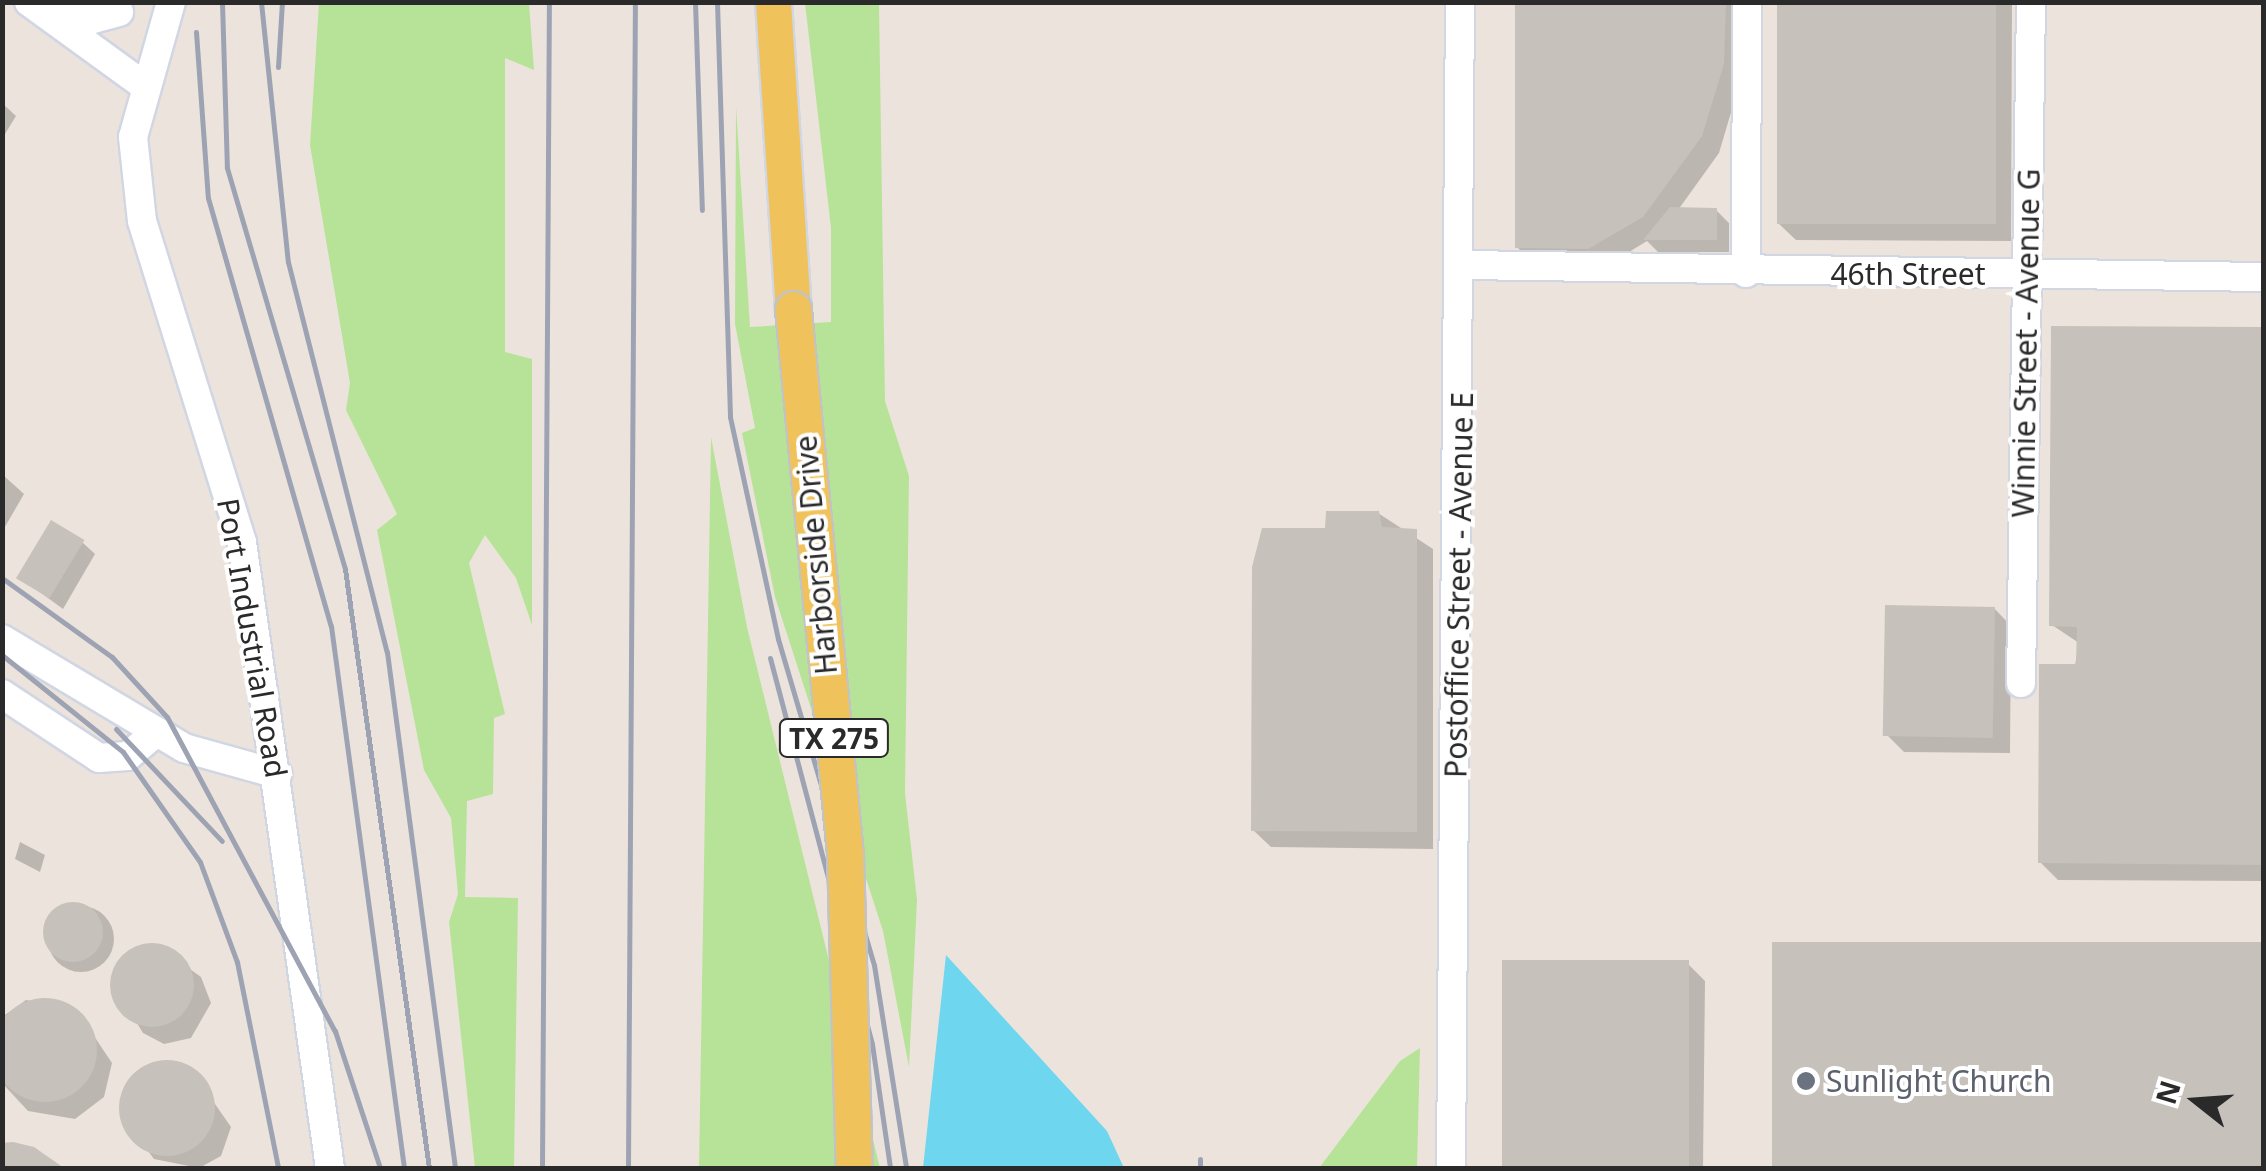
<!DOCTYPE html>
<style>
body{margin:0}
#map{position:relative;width:2266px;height:1171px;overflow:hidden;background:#ece4dc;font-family:"Noto Sans",sans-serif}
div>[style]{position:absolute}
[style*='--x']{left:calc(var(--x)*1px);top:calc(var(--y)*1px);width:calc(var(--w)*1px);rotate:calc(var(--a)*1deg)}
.green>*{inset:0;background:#b7e398}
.water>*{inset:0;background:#6ed6ee}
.shadow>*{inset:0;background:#0003;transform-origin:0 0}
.round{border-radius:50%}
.building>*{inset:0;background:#c7c1bb;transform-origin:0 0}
.roads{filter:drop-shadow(2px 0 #d1d6e3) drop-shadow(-2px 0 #d1d6e3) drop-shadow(0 2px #d1d6e3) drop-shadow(0 -2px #d1d6e3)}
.minor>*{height:28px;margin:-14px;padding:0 14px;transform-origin:14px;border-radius:14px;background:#fff}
.major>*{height:35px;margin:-17.5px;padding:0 17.5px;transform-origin:17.5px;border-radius:17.5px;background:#f0c25c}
.rail>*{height:5px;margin:-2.5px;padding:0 2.5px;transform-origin:2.5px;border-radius:2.5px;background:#9ea3b4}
.bridges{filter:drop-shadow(2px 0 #c3c3c3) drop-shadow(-2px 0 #c3c3c3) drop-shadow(0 2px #c3c3c3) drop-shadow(0 -2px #c3c3c3)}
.major-bridge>*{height:35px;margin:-17.5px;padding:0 17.5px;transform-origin:17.5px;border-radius:17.5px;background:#f0c25c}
.dots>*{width:28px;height:28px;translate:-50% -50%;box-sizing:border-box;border:5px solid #fff;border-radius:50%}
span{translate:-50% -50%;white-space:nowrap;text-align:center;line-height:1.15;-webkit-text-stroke:8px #fff;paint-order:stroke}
.shield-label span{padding:2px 8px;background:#fff;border:2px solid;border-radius:8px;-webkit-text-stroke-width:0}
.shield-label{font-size:28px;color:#2a2a2a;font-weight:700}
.street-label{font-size:30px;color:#2a2a2a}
.worship-label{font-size:30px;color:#5b616d}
.left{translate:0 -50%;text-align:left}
.frame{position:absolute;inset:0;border:5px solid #2a2a2a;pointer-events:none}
.north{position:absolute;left:2146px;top:1051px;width:100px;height:100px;-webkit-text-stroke:8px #fff;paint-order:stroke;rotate:287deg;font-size:28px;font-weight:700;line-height:40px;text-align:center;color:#2a2a2a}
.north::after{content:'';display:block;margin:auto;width:35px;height:45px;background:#2a2a2a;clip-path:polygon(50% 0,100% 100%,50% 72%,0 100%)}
</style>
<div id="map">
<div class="green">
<i style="clip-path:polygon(319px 3px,529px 3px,534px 70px,505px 58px,505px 352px,532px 359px,532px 625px,516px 578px,485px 535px,469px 563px,505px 714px,494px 718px,493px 794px,467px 801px,465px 897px,518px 898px,514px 1168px,475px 1168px,449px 922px,458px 894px,451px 818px,424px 770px,377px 530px,397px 514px,346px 410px,350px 383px,310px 145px)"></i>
<i style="clip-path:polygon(805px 3px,879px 3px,885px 401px,909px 476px,905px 793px,917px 900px,909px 1067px,883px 931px,775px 597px,742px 433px,755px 428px,735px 324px,736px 106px,750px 327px,831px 322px,831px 228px)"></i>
<i style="clip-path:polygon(711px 437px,747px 627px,880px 1168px,699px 1168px)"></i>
<i style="clip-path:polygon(1420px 1048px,1417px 1168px,1319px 1168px,1400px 1061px)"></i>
</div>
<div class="water">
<i style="clip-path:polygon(946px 955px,1107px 1131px,1124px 1168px,923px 1168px)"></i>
</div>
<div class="shadow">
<i style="clip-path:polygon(1518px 2px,1743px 2px,1740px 82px,1719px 153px,1678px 210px,1716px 210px,1729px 223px,1729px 252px,1658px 252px,1647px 241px,1606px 266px,1534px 264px,1517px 247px)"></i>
<i style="clip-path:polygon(1780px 2px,2012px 2px,2011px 241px,1796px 240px,1778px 223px)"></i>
<i style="clip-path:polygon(2px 103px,16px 116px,2px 139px)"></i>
<i style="clip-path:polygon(2264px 329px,2264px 881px,2058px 880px,2040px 862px,2079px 643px,2052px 625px)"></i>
<i style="clip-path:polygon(2px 474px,24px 494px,2px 532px)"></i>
<i style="clip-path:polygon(1378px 513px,1433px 549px,1433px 849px,1271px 847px,1253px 830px)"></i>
<i style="clip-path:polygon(82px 542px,95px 554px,63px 609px,19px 577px)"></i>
<i style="clip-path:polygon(1994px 608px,2011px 626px,2010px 753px,1904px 752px,1887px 735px)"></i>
<i style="clip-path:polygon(20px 842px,45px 855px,40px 872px,15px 859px)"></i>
<i class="round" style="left:48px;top:906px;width:66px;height:66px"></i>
<i style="left:1775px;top:945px;width:489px;height:223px"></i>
<i style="clip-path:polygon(158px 946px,201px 977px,211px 1003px,191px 1038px,164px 1044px,143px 1033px,112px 982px,132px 951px)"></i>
<i style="clip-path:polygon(1505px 962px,1688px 964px,1705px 981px,1703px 1168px,1503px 1168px)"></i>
<i style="clip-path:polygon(26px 1000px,78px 1012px,112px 1063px,104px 1097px,75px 1119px,28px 1111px,2px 1083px,2px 1017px)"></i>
<i style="clip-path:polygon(160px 1063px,190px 1068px,231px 1127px,221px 1156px,199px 1168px,154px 1159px,123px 1117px,133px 1078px)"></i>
</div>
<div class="building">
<i style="clip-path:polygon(1515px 2px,1726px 2px,1724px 64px,1702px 136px,1643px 217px,1588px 249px,1515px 248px)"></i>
<i style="left:1777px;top:2px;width:219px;height:222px"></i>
<i style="clip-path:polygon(1670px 207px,1717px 208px,1717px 240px,1643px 240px)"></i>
<i style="clip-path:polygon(2051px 326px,2264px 327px,2264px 865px,2038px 863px,2039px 664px,2076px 664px,2077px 627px,2049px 626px)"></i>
<i style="clip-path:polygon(1326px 511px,1379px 511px,1382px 527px,1417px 529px,1417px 832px,1251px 831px,1252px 567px,1262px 528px,1325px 528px)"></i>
<i style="left:51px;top:520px;width:39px;height:68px;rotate:31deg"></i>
<i style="left:1885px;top:605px;width:110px;height:131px;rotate:1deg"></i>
<i class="round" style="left:43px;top:902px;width:60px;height:60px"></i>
<i style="left:1772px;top:942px;width:492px;height:226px"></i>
<i class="round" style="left:110px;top:943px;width:84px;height:84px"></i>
<i style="left:1502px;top:960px;width:187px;height:208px"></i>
<i class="round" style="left:-7px;top:998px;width:104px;height:104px"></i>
<i class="round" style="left:119px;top:1060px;width:96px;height:96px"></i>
<i style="clip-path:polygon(13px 1142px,34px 1147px,64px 1168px,2px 1168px,2px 1143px)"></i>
</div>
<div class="roads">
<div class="minor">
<i style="--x:29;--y:2;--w:140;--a:36"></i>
<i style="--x:57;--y:2;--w:40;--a:25"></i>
<i style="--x:93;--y:19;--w:27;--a:-15"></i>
<i style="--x:171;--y:2;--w:140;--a:105.7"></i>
<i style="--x:133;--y:137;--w:84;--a:83.9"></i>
<i style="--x:142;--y:221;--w:336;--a:72.7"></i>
<i style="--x:242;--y:542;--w:632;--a:82"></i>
<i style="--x:1464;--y:265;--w:800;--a:0.86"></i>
<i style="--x:1746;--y:273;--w:271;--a:-89.8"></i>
<i style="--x:2;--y:639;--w:212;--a:30.9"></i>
<i style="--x:184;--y:748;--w:97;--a:15.6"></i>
<i style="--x:2021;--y:683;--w:681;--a:-89.16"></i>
<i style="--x:2;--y:694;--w:116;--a:33.4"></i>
<i style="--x:99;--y:758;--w:29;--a:-4"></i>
<i style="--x:128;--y:756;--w:38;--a:-40"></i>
<i style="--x:1451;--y:1168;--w:1166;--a:-89.56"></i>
</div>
<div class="major">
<i style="--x:773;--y:2;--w:308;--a:86.3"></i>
</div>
</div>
<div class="rail">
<i style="--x:222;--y:2;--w:166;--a:88.3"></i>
<i style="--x:227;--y:168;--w:418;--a:73.6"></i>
<i style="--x:345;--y:569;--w:605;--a:82.02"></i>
<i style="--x:261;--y:2;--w:261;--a:84.1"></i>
<i style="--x:288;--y:262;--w:402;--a:75.8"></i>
<i style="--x:387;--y:652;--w:520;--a:82.49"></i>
<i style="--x:695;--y:2;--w:208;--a:88.1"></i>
<i style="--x:717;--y:2;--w:415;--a:88.2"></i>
<i style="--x:730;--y:417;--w:227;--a:77.8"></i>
<i style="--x:778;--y:639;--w:340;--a:73.6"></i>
<i style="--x:874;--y:965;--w:206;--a:81"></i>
<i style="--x:196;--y:32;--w:166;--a:85.9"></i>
<i style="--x:208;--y:198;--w:445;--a:74"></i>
<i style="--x:331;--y:626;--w:547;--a:82.33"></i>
<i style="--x:278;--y:67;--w:65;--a:-86.5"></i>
<i style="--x:2;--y:578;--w:135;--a:35.7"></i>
<i style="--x:112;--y:657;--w:81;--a:47.5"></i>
<i style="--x:167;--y:717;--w:356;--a:61.9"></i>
<i style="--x:335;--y:1031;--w:144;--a:71.8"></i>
<i style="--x:2;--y:655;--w:155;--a:38.7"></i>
<i style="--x:123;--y:752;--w:134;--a:55"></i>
<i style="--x:200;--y:862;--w:107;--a:69.7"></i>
<i style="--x:237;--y:962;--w:210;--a:78.7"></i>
<i style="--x:770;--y:658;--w:399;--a:75.2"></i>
<i style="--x:872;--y:1044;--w:125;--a:81.7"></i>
<i style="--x:116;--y:729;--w:154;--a:46.6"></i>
<i style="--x:542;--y:1168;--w:1166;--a:-89.66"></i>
<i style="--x:628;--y:1168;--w:1166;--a:-89.66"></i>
<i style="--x:1200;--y:1168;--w:9;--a:-90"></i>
</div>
<div class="bridges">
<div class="major-bridge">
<i style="--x:793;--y:309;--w:547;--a:84.55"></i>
<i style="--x:845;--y:854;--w:314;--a:88.4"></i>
</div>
</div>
<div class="dots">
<i style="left:1806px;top:1081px;background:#6b7280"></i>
</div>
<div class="shield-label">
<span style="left:834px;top:738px">TX 275</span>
</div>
<div class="street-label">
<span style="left:1908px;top:274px">46th Street</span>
<span style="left:2026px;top:343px;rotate:-89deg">Winnie Street - Avenue G</span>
<span style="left:816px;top:555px;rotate:-95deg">Harborside Drive</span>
<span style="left:1459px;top:585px;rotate:-89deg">Postoffice Street - Avenue E</span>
<span style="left:252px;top:638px;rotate:80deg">Port Industrial Road</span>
</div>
<div class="worship-label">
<span class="left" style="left:1826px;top:1081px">Sunlight Church</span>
</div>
<div class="frame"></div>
<div class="north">N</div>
</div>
